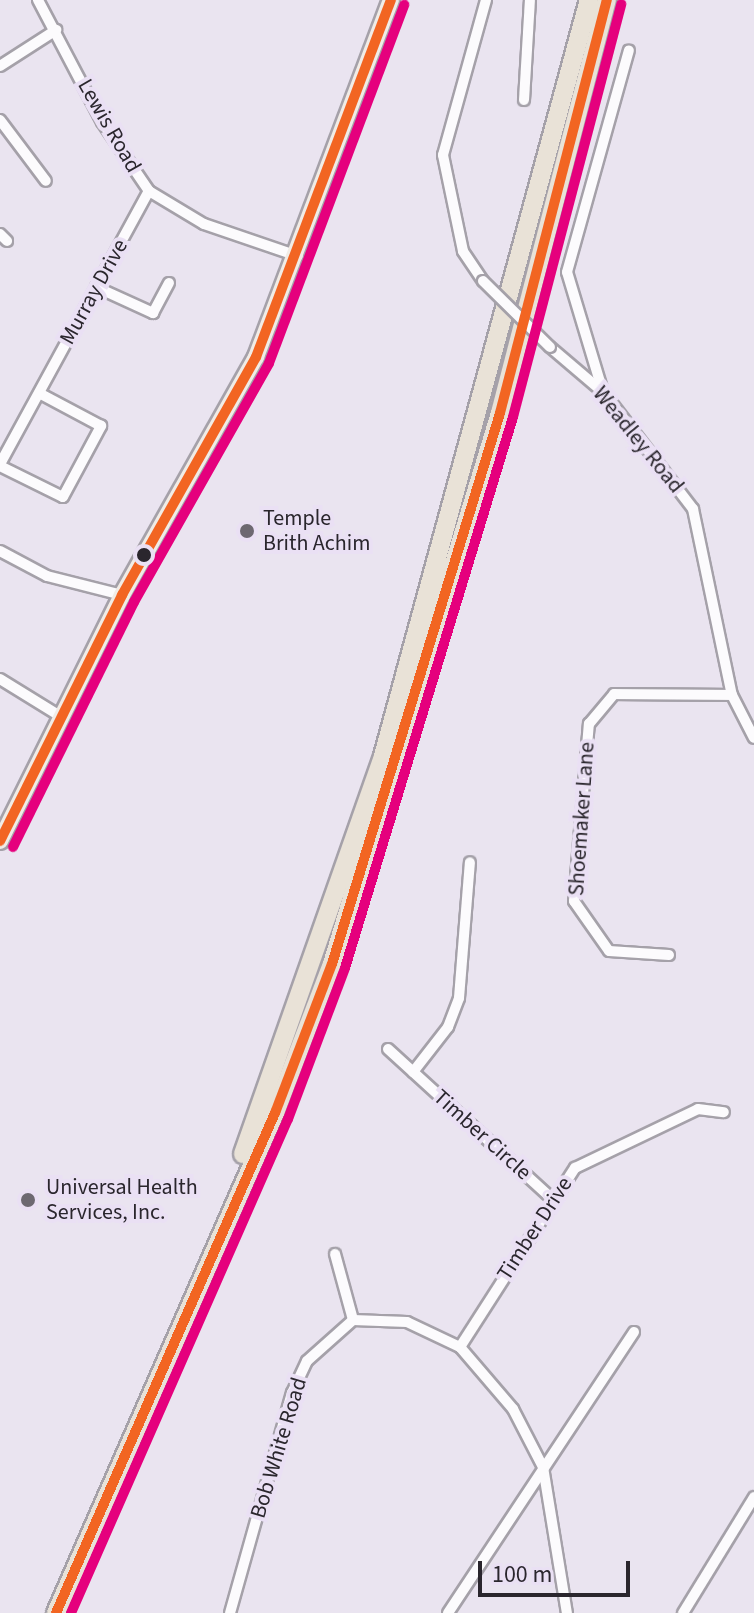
<!DOCTYPE html>
<style>
body{margin:0}
#map{position:relative;width:754px;height:1613px;overflow:hidden;background:#eae4f0;font-family:"Source Sans 3",sans-serif}
div>[style]{position:absolute}
[style*='--x']{left:calc(var(--x)*1px);top:calc(var(--y)*1px);width:calc(var(--w)*1px);rotate:calc(var(--a)*1deg)}
.roads{filter:drop-shadow(2px 0 #a5a1a9) drop-shadow(-2px 0 #a5a1a9) drop-shadow(0 2px #a5a1a9) drop-shadow(0 -2px #a5a1a9)}
.minor>*{height:10px;margin:-5px;padding:0 5px;transform-origin:5px;border-radius:5px;background:#fcfbfd}
.primary>*{height:16px;margin:-8px;padding:0 8px;transform-origin:8px;border-radius:8px;background:#f1ece6}
.motorway>*{height:18px;margin:-9px;padding:0 9px;transform-origin:9px;border-radius:9px;background:#e9e2d7}
.bridges{filter:drop-shadow(2px 0 #a5a1a9) drop-shadow(-2px 0 #a5a1a9) drop-shadow(0 2px #a5a1a9) drop-shadow(0 -2px #a5a1a9)}
.minor-bridge>*{height:10px;margin:-5px;padding:0 5px;transform-origin:5px;border-radius:5px;background:#fcfbfd}
.bus-1>*{height:10px;margin:-5px;padding:0 5px;transform-origin:5px;border-radius:5px;background:#f26522}
.bus-2>*{height:10px;margin:-5px;padding:0 5px;transform-origin:5px;border-radius:5px;background:#e5007d}
.dots>*{width:22px;height:22px;translate:-50% -50%;box-sizing:border-box;border:4px solid #eae0f4;border-radius:50%}
span{translate:-50% -50%;white-space:nowrap;text-align:center;line-height:1.15;-webkit-text-stroke:8px #eae0f4;paint-order:stroke}
.street-label{font-size:22px;color:#2a262d}
.poi-label{font-size:22px;color:#2a262d}
.left{translate:0 -50%;text-align:left}
.scale{position:absolute;left:478px;top:1561px;width:152px;height:36px;box-sizing:border-box;border:4px solid #2a262d;border-top:0;padding-left:10px;font-size:24px;line-height:28px;white-space:nowrap;color:#2a262d;-webkit-text-stroke:6px #eae0f4;paint-order:stroke}
</style>
<div id="map">
<div class="roads">
<div class="minor">
<i style="--x:38;--y:0;--w:138;--a:62.3"></i>
<i style="--x:102;--y:122;--w:83;--a:55.7"></i>
<i style="--x:149;--y:191;--w:64;--a:31"></i>
<i style="--x:204;--y:224;--w:99;--a:18.8"></i>
<i style="--x:0;--y:66;--w:67;--a:-32.7"></i>
<i style="--x:524;--y:100;--w:100;--a:-86.6"></i>
<i style="--x:0;--y:120;--w:76;--a:53"></i>
<i style="--x:0;--y:234;--w:10;--a:45"></i>
<i style="--x:483;--y:281;--w:36;--a:-124"></i>
<i style="--x:463;--y:251;--w:98;--a:-101.8"></i>
<i style="--x:443;--y:155;--w:161;--a:-74.5"></i>
<i style="--x:96;--y:287;--w:63;--a:24.5"></i>
<i style="--x:153;--y:313;--w:34;--a:-62"></i>
<i style="--x:550;--y:347;--w:71;--a:40.4"></i>
<i style="--x:604;--y:393;--w:146;--a:52.5"></i>
<i style="--x:693;--y:509;--w:190;--a:78.2"></i>
<i style="--x:732;--y:695;--w:48;--a:62.9"></i>
<i style="--x:603;--y:392;--w:125;--a:-106.7"></i>
<i style="--x:567;--y:272;--w:230;--a:-74.4"></i>
<i style="--x:0;--y:464;--w:311;--a:-61.4"></i>
<i style="--x:0;--y:466;--w:70;--a:26.2"></i>
<i style="--x:63;--y:497;--w:81;--a:-61.8"></i>
<i style="--x:101;--y:426;--w:70;--a:-152"></i>
<i style="--x:0;--y:551;--w:53;--a:28"></i>
<i style="--x:47;--y:576;--w:77;--a:14.2"></i>
<i style="--x:0;--y:679;--w:70;--a:31.7"></i>
<i style="--x:669;--y:955;--w:60;--a:-176.2"></i>
<i style="--x:609;--y:951;--w:61;--a:-125"></i>
<i style="--x:574;--y:901;--w:178;--a:-85.2"></i>
<i style="--x:589;--y:724;--w:39;--a:-50"></i>
<i style="--x:614;--y:694;--w:118;--a:0.5"></i>
<i style="--x:388;--y:1049;--w:221;--a:42.4"></i>
<i style="--x:413;--y:1072;--w:57;--a:-52.1"></i>
<i style="--x:448;--y:1027;--w:31;--a:-69"></i>
<i style="--x:459;--y:998;--w:136;--a:-85.4"></i>
<i style="--x:335;--y:1254;--w:68;--a:74.7"></i>
<i style="--x:460;--y:1347;--w:213;--a:-57.3"></i>
<i style="--x:575;--y:1168;--w:136;--a:-25.6"></i>
<i style="--x:698;--y:1109;--w:26;--a:7"></i>
<i style="--x:230;--y:1613;--w:229;--a:-74.3"></i>
<i style="--x:292;--y:1393;--w:35;--a:-65"></i>
<i style="--x:307;--y:1361;--w:62;--a:-41.7"></i>
<i style="--x:353;--y:1320;--w:54;--a:2.1"></i>
<i style="--x:407;--y:1322;--w:59;--a:25.3"></i>
<i style="--x:460;--y:1347;--w:82;--a:49.5"></i>
<i style="--x:513;--y:1409;--w:65;--a:62.7"></i>
<i style="--x:543;--y:1467;--w:148;--a:80.7"></i>
<i style="--x:448;--y:1613;--w:337;--a:-56.5"></i>
<i style="--x:683;--y:1613;--w:136;--a:-58.5"></i>
</div>
<div class="primary">
<i style="--x:0;--y:841;--w:275;--a:-63.6"></i>
<i style="--x:122;--y:595;--w:273;--a:-60.6"></i>
<i style="--x:256;--y:357;--w:382;--a:-69.3"></i>
</div>
<div class="motorway">
<i style="--x:243;--y:1154;--w:422;--a:-70.6"></i>
<i style="--x:383;--y:756;--w:784;--a:-74.76"></i>
<i style="--x:56;--y:1613;--w:546;--a:-66.35"></i>
<i style="--x:275;--y:1113;--w:160;--a:-69.1"></i>
<i style="--x:332;--y:964;--w:576;--a:-73.04"></i>
<i style="--x:500;--y:413;--w:427;--a:-75.5"></i>
</div>
</div>
<div class="bridges">
<div class="minor-bridge">
<i style="--x:483;--y:281;--w:94;--a:44.6"></i>
</div>
</div>
<div class="bus-1">
<i style="--x:0;--y:841;--w:275;--a:-63.6"></i>
<i style="--x:122;--y:595;--w:273;--a:-60.6"></i>
<i style="--x:256;--y:357;--w:382;--a:-69.3"></i>
<i style="--x:56;--y:1613;--w:546;--a:-66.35"></i>
<i style="--x:275;--y:1113;--w:160;--a:-69.1"></i>
<i style="--x:332;--y:964;--w:576;--a:-73.04"></i>
<i style="--x:500;--y:413;--w:427;--a:-75.5"></i>
</div>
<div class="bus-2">
<i style="--x:13;--y:847;--w:273;--a:-63.7"></i>
<i style="--x:134;--y:602;--w:274;--a:-60.5"></i>
<i style="--x:269;--y:363;--w:383;--a:-69.3"></i>
<i style="--x:71;--y:1613;--w:540;--a:-66.29"></i>
<i style="--x:288;--y:1119;--w:161;--a:-69.3"></i>
<i style="--x:345;--y:968;--w:576;--a:-73.04"></i>
<i style="--x:513;--y:417;--w:427;--a:-75.3"></i>
</div>
<div class="dots">
<i style="left:247px;top:531px;background:#6d6871"></i>
<i style="left:144px;top:555px;background:#2a262d"></i>
<i style="left:28px;top:1200px;background:#6d6871"></i>
</div>
<div class="street-label">
<span style="left:109px;top:126px;rotate:60deg">Lewis Road</span>
<span style="left:94px;top:292px;rotate:-61deg">Murray Drive</span>
<span style="left:638px;top:440px;rotate:51deg">Weadley Road</span>
<span style="left:582px;top:819px;rotate:-86deg">Shoemaker Lane</span>
<span style="left:482px;top:1135px;rotate:42deg">Timber Circle</span>
<span style="left:535px;top:1229px;rotate:-57deg">Timber Drive</span>
<span style="left:279px;top:1448px;rotate:-73deg">Bob White Road</span>
</div>
<div class="poi-label">
<span class="left" style="left:263px;top:531px">Temple<br>Brith Achim</span>
<span class="left" style="left:46px;top:1200px">Universal Health<br>Services, Inc.</span>
</div>
<div class="scale">100 m</div>
</div>
